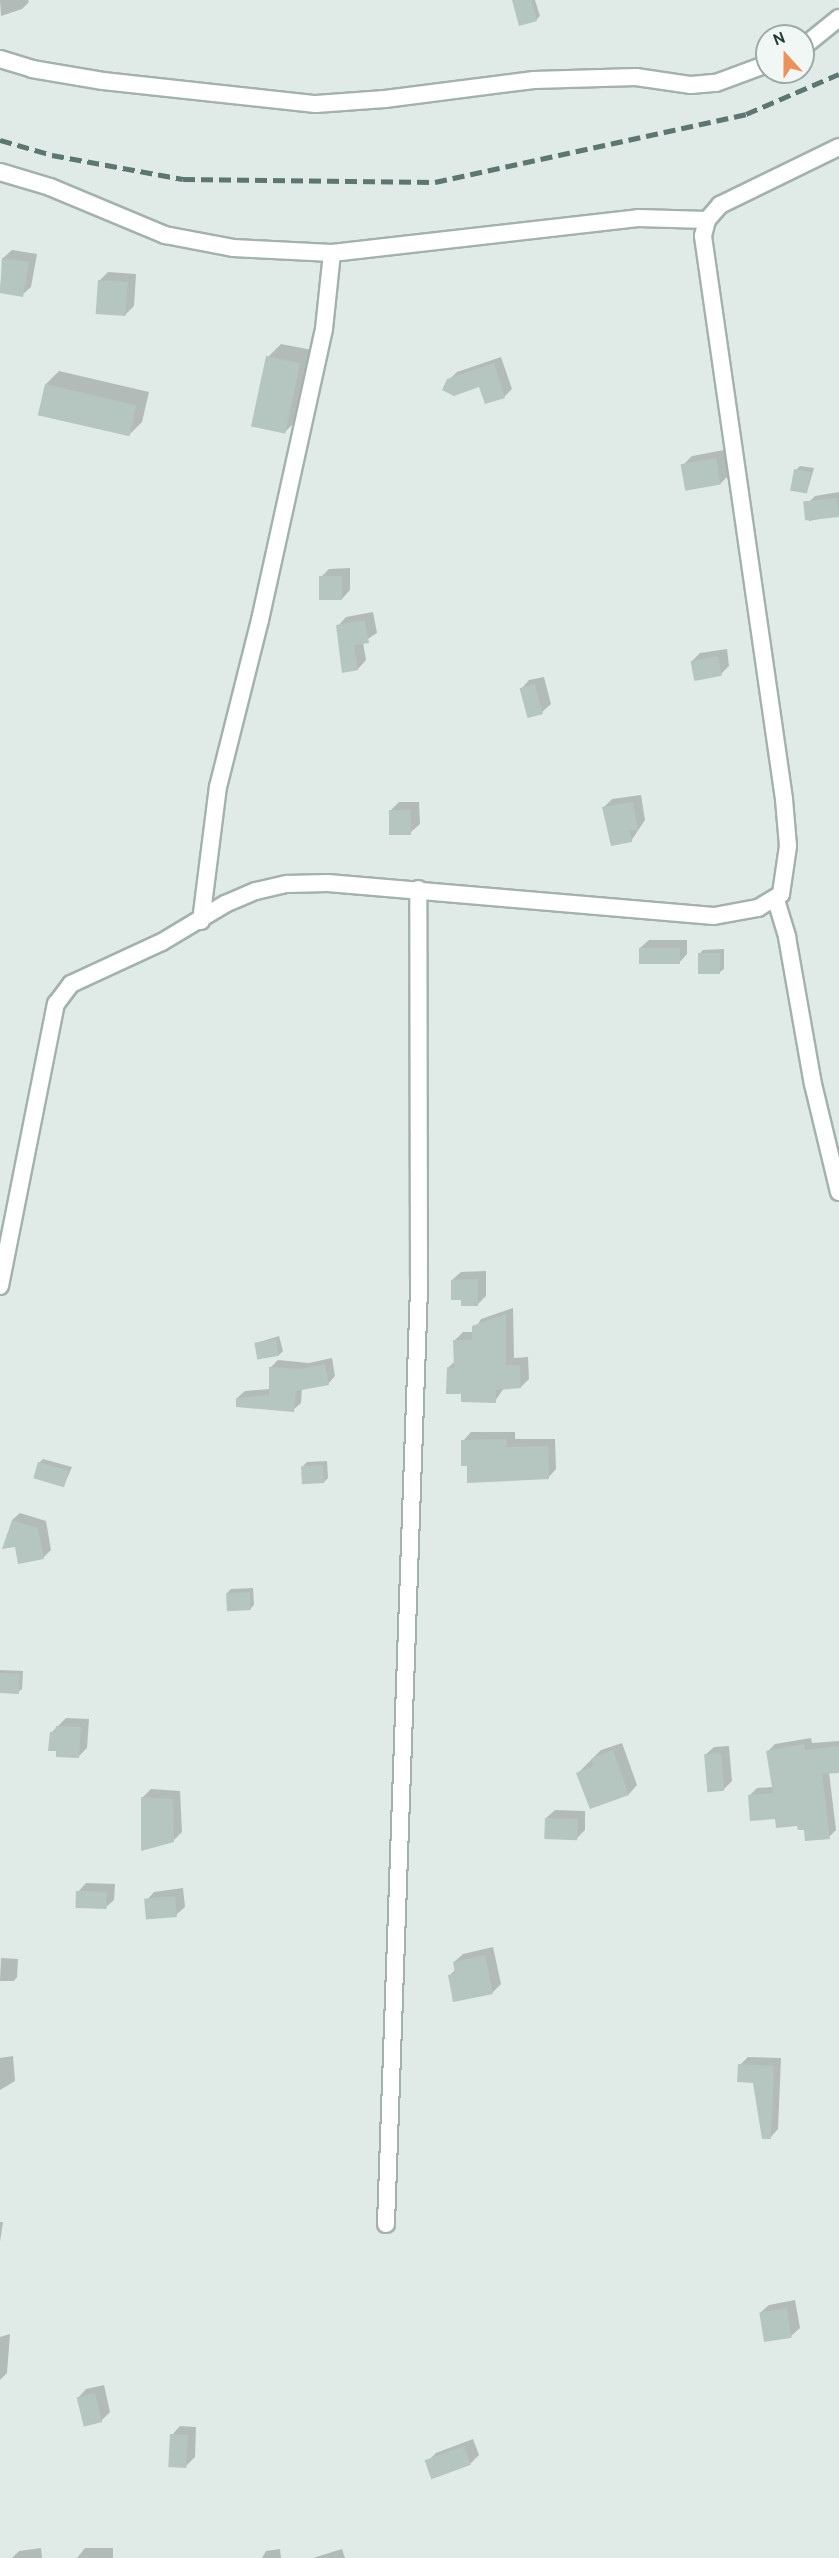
<!DOCTYPE html>
<style>
body{margin:0}
#map{position:relative;width:839px;height:2558px;overflow:hidden;background:#e0eae7;font-family:Cabin,sans-serif}
div>[style]{position:absolute}
[style*='--x']{left:calc(var(--x)*1px);top:calc(var(--y)*1px);width:calc(var(--w)*1px);rotate:calc(var(--a)*1deg)}
.shadow>*{inset:0;background:#0003}
.building>*{inset:0;background:#b5c5c0;transform-origin:0 0}
.roads{filter:drop-shadow(2px 0 #a3b2ae) drop-shadow(-2px 0 #a3b2ae) drop-shadow(0 2px #a3b2ae) drop-shadow(0 -2px #a3b2ae)}
.street>*{height:16px;margin:-8px;padding:0 8px;transform-origin:8px;border-radius:8px;background:#fff}
.rail>*{height:4.5px;margin-top:-2.25px;transform-origin:0;background:repeating-linear-gradient(90deg,#5c7671 0 12px,transparent 0 18px)}
span{translate:-50% -50%;white-space:nowrap;text-align:center;line-height:1.15;-webkit-text-stroke:4.5px #f0f7f4;paint-order:stroke}
.north{position:absolute;left:755px;top:24px;width:60px;height:60px;box-sizing:border-box;background:#f0f7f4;border:2px solid #9daba8;border-radius:50%;rotate:339deg;font-size:16px;font-weight:700;line-height:24px;text-align:center;color:#213a36}
.north::after{content:'';display:block;margin:auto;width:21px;height:27px;background:#ec905c;clip-path:polygon(50% 0,100% 100%,50% 72%,0 100%)}
</style>
<div id="map">
<div class="shadow">
<i style="clip-path:polygon(0 0,28px 0,29px 2px,22px 9px,1px 16px)"></i>
<i style="clip-path:polygon(513px 0,535px 0,540px 16px,536px 20px)"></i>
<i style="clip-path:polygon(12px 250px,37px 254px,31px 287px,22px 295px,0 291px,3px 258px)"></i>
<i style="clip-path:polygon(108px 272px,136px 274px,134px 306px,125px 315px,99px 281px)"></i>
<i style="clip-path:polygon(281px 344px,312px 350px,298px 419px,285px 432px,268px 357px)"></i>
<i style="clip-path:polygon(501px 357px,512px 389px,505px 396px,486px 402px,480px 385px,449px 380px,457px 372px)"></i>
<i style="clip-path:polygon(59px 371px,149px 392px,142px 422px,129px 435px,46px 384px)"></i>
<i style="clip-path:polygon(724px 450px,729px 475px,720px 484px,683px 465px,692px 456px)"></i>
<i style="clip-path:polygon(800px 466px,814px 468px,807px 492px,796px 470px)"></i>
<i style="clip-path:polygon(839px 492px,839px 515px,809px 521px,806px 505px,815px 496px)"></i>
<i style="clip-path:polygon(350px 568px,350px 590px,342px 599px,320px 578px,329px 569px)"></i>
<i style="clip-path:polygon(373px 612px,377px 633px,363px 642px,366px 660px,358px 669px,343px 671px,338px 626px,346px 617px)"></i>
<i style="clip-path:polygon(727px 649px,729px 666px,721px 674px,691px 662px,700px 653px)"></i>
<i style="clip-path:polygon(544px 677px,551px 704px,542px 712px,521px 689px,529px 680px)"></i>
<i style="clip-path:polygon(641px 795px,645px 820px,631px 841px,603px 808px,612px 799px)"></i>
<i style="clip-path:polygon(399px 802px,419px 802px,420px 824px,411px 832px,390px 811px)"></i>
<i style="clip-path:polygon(649px 940px,687px 940px,687px 954px,679px 963px,640px 948px)"></i>
<i style="clip-path:polygon(724px 949px,724px 969px,720px 972px,699px 954px,703px 950px)"></i>
<i style="clip-path:polygon(486px 1271px,486px 1296px,477px 1305px,462px 1299px,452px 1280px,461px 1272px)"></i>
<i style="clip-path:polygon(513px 1308px,514px 1358px,528px 1357px,529px 1379px,521px 1387px,504px 1388px,495px 1401px,463px 1392px,448px 1368px,455px 1361px,455px 1340px,463px 1332px,473px 1332px,481px 1319px)"></i>
<i style="clip-path:polygon(279px 1336px,283px 1351px,279px 1355px,256px 1343px)"></i>
<i style="clip-path:polygon(332px 1358px,335px 1376px,328px 1384px,302px 1389px,301px 1403px,293px 1410px,237px 1398px,245px 1391px,270px 1389px,271px 1367px,278px 1360px,309px 1363px)"></i>
<i style="clip-path:polygon(471px 1432px,515px 1432px,515px 1439px,555px 1439px,556px 1469px,548px 1478px,469px 1464px,463px 1441px)"></i>
<i style="clip-path:polygon(43px 1459px,72px 1467px,64px 1485px,39px 1463px)"></i>
<i style="clip-path:polygon(327px 1461px,328px 1478px,324px 1482px,303px 1466px,307px 1462px)"></i>
<i style="clip-path:polygon(20px 1513px,46px 1521px,51px 1550px,43px 1558px,12px 1520px)"></i>
<i style="clip-path:polygon(253px 1588px,254px 1605px,250px 1609px,227px 1593px,231px 1589px)"></i>
<i style="clip-path:polygon(0 1670px,23px 1671px,22px 1689px,18px 1692px,0 1692px)"></i>
<i style="clip-path:polygon(66px 1718px,89px 1719px,87px 1748px,78px 1757px,58px 1750px,51px 1733px)"></i>
<i style="clip-path:polygon(811px 1738px,812px 1743px,839px 1741px,839px 1771px,829px 1772px,836px 1830px,829px 1837px,777px 1817px,750px 1795px,757px 1788px,773px 1787px,768px 1751px,775px 1744px)"></i>
<i style="clip-path:polygon(622px 1743px,637px 1785px,629px 1794px,578px 1773px,601px 1750px)"></i>
<i style="clip-path:polygon(729px 1746px,732px 1781px,723px 1790px,705px 1755px,714px 1747px)"></i>
<i style="clip-path:polygon(151px 1789px,180px 1791px,182px 1832px,173px 1841px,142px 1798px)"></i>
<i style="clip-path:polygon(555px 1810px,585px 1811px,585px 1830px,576px 1839px,546px 1818px)"></i>
<i style="clip-path:polygon(86px 1883px,115px 1884px,114px 1900px,105px 1908px,78px 1892px)"></i>
<i style="clip-path:polygon(183px 1888px,185px 1907px,176px 1915px,146px 1901px,154px 1892px)"></i>
<i style="clip-path:polygon(493px 1947px,501px 1984px,493px 1992px,455px 2001px,449px 1976px,456px 1969px,454px 1962px,463px 1954px)"></i>
<i style="clip-path:polygon(1px 1958px,18px 1959px,17px 1977px,14px 1981px,0 1981px)"></i>
<i style="clip-path:polygon(13px 2056px,15px 2081px,0 2090px,0 2058px)"></i>
<i style="clip-path:polygon(748px 2057px,781px 2058px,778px 2129px,770px 2138px,754px 2081px,740px 2065px)"></i>
<i style="clip-path:polygon(0 2222px,3px 2222px,0 2242px)"></i>
<i style="clip-path:polygon(795px 2300px,800px 2328px,791px 2336px,760px 2313px,769px 2305px)"></i>
<i style="clip-path:polygon(10px 2334px,7px 2373px,0 2380px,0 2337px)"></i>
<i style="clip-path:polygon(104px 2385px,110px 2412px,101px 2421px,78px 2398px,86px 2389px)"></i>
<i style="clip-path:polygon(180px 2426px,196px 2427px,195px 2457px,186px 2466px,172px 2435px)"></i>
<i style="clip-path:polygon(473px 2439px,479px 2455px,471px 2463px,433px 2478px,427px 2462px,436px 2453px)"></i>
<i style="clip-path:polygon(41px 2548px,42px 2558px,12px 2558px,19px 2551px)"></i>
<i style="clip-path:polygon(85px 2548px,113px 2548px,113px 2558px,77px 2558px)"></i>
<i style="clip-path:polygon(280px 2549px,281px 2558px,262px 2558px,266px 2551px)"></i>
<i style="clip-path:polygon(342px 2549px,345px 2558px,313px 2558px)"></i>
</div>
<div class="building">
<i style="clip-path:polygon(512px 0,531px 0,537px 21px,519px 26px)"></i>
<i style="clip-path:polygon(2px 258px,29px 262px,23px 297px,0 293px)"></i>
<i style="left:98px;top:280px;width:30px;height:34px;rotate:4deg"></i>
<i style="left:266px;top:356px;width:35px;height:72px;rotate:12deg"></i>
<i style="clip-path:polygon(494px 363px,505px 398px,485px 404px,479px 387px,454px 396px,442px 390px,447px 379px)"></i>
<i style="left:45px;top:384px;width:94px;height:32px;rotate:13deg"></i>
<i style="left:716px;top:458px;width:27px;height:36px;rotate:80deg"></i>
<i style="left:794px;top:469px;width:17px;height:22px;rotate:10deg"></i>
<i style="left:837px;top:498px;width:19px;height:34px;rotate:84deg"></i>
<i style="left:342px;top:576px;width:24px;height:23px;rotate:90deg"></i>
<i style="clip-path:polygon(365px 620px,369px 643px,354px 645px,358px 670px,342px 673px,336px 625px)"></i>
<i style="left:718px;top:656px;width:20px;height:28px;rotate:79deg"></i>
<i style="left:535px;top:684px;width:31px;height:16px;rotate:75deg"></i>
<i style="clip-path:polygon(633px 802px,638px 830px,630px 831px,632px 842px,611px 846px,602px 807px)"></i>
<i style="left:389px;top:810px;width:22px;height:25px"></i>
<i style="left:639px;top:948px;width:41px;height:16px"></i>
<i style="left:698px;top:953px;width:22px;height:21px"></i>
<i style="clip-path:polygon(478px 1279px,478px 1306px,461px 1306px,461px 1300px,451px 1300px,451px 1280px)"></i>
<i style="clip-path:polygon(506px 1314px,506px 1365px,520px 1365px,521px 1388px,496px 1390px,496px 1403px,461px 1402px,461px 1394px,446px 1394px,447px 1367px,454px 1368px,453px 1340px,472px 1340px,472px 1326px)"></i>
<i style="left:276px;top:1339px;width:17px;height:22px;rotate:80deg"></i>
<i style="clip-path:polygon(325px 1364px,329px 1385px,296px 1391px,294px 1412px,236px 1407px,236px 1398px,269px 1395px,269px 1367px,300px 1369px)"></i>
<i style="clip-path:polygon(507px 1439px,507px 1447px,548px 1446px,549px 1479px,467px 1483px,467px 1466px,461px 1466px,461px 1440px)"></i>
<i style="left:38px;top:1462px;width:32px;height:17px;rotate:16deg"></i>
<i style="left:323px;top:1465px;width:18px;height:22px;rotate:87deg"></i>
<i style="clip-path:polygon(12px 1520px,38px 1528px,44px 1559px,18px 1564px,15px 1547px,2px 1549px)"></i>
<i style="left:250px;top:1592px;width:18px;height:24px;rotate:87deg"></i>
<i style="left:0;top:1673px;width:20px;height:20px;rotate:3deg"></i>
<i style="clip-path:polygon(56px 1726px,81px 1727px,79px 1758px,56px 1757px,56px 1751px,48px 1751px,50px 1732px,55px 1732px)"></i>
<i style="clip-path:polygon(804px 1744px,805px 1750px,839px 1746px,839px 1773px,822px 1774px,830px 1839px,805px 1841px,804px 1830px,798px 1830px,797px 1826px,776px 1828px,775px 1819px,750px 1821px,748px 1795px,773px 1793px,766px 1751px)"></i>
<i style="clip-path:polygon(613px 1750px,629px 1795px,590px 1809px,576px 1773px,593px 1766px,591px 1759px)"></i>
<i style="left:721px;top:1753px;width:38px;height:17px;rotate:85deg"></i>
<i style="clip-path:polygon(141px 1797px,173px 1799px,174px 1842px,141px 1851px)"></i>
<i style="left:545px;top:1818px;width:33px;height:21px;rotate:2deg"></i>
<i style="left:76px;top:1891px;width:31px;height:17px;rotate:2deg"></i>
<i style="left:175px;top:1896px;width:21px;height:31px;rotate:85deg"></i>
<i style="clip-path:polygon(485px 1955px,493px 1994px,453px 2002px,448px 1975px,455px 1974px,453px 1962px)"></i>
<i style="clip-path:polygon(738px 2064px,774px 2066px,771px 2139px,762px 2139px,753px 2083px,737px 2082px)"></i>
<i style="left:787px;top:2308px;width:30px;height:28px;rotate:81deg"></i>
<i style="left:95px;top:2393px;width:30px;height:19px;rotate:76deg"></i>
<i style="left:170px;top:2434px;width:18px;height:33px;rotate:3deg"></i>
<i style="left:464px;top:2446px;width:20px;height:42px;rotate:70deg"></i>
</div>
<div class="roads">
<div class="street">
<i style="--x:803;--y:47;--w:46;--a:-38.9"></i>
<i style="--x:0;--y:59;--w:34;--a:17"></i>
<i style="--x:32;--y:69;--w:72;--a:9.6"></i>
<i style="--x:103;--y:81;--w:214;--a:6.2"></i>
<i style="--x:316;--y:104;--w:69;--a:-4.1"></i>
<i style="--x:385;--y:99;--w:150;--a:-7.3"></i>
<i style="--x:534;--y:80;--w:102;--a:-1.7"></i>
<i style="--x:636;--y:77;--w:56;--a:8.3"></i>
<i style="--x:691;--y:85;--w:25;--a:-5"></i>
<i style="--x:716;--y:83;--w:54;--a:-20.4"></i>
<i style="--x:0;--y:172;--w:52;--a:16.7"></i>
<i style="--x:50;--y:187;--w:125;--a:22.7"></i>
<i style="--x:165;--y:235;--w:69;--a:10.8"></i>
<i style="--x:233;--y:248;--w:99;--a:2.9"></i>
<i style="--x:332;--y:253;--w:308;--a:-6.5"></i>
<i style="--x:638;--y:218;--w:69;--a:1.7"></i>
<i style="--x:776;--y:900;--w:39;--a:73"></i>
<i style="--x:787;--y:937;--w:149;--a:80"></i>
<i style="--x:813;--y:1084;--w:111;--a:76.5"></i>
<i style="--x:201;--y:921;--w:135;--a:-82.8"></i>
<i style="--x:218;--y:787;--w:172;--a:-75.9"></i>
<i style="--x:260;--y:620;--w:298;--a:-77.6"></i>
<i style="--x:324;--y:329;--w:76;--a:-84"></i>
<i style="--x:0;--y:1286;--w:288;--a:-78.8"></i>
<i style="--x:56;--y:1004;--w:25;--a:-53"></i>
<i style="--x:71;--y:984;--w:100;--a:-24.8"></i>
<i style="--x:162;--y:942;--w:74;--a:-31.1"></i>
<i style="--x:225;--y:904;--w:34;--a:-23"></i>
<i style="--x:256;--y:891;--w:32;--a:-13"></i>
<i style="--x:287;--y:884;--w:41;--a:-1.4"></i>
<i style="--x:328;--y:883;--w:387;--a:4.9"></i>
<i style="--x:714;--y:916;--w:45;--a:-10.3"></i>
<i style="--x:758;--y:908;--w:27;--a:-31"></i>
<i style="--x:781;--y:894;--w:49;--a:-81.7"></i>
<i style="--x:788;--y:846;--w:47;--a:-94.9"></i>
<i style="--x:784;--y:799;--w:569;--a:-98.19"></i>
<i style="--x:703;--y:236;--w:16;--a:-76"></i>
<i style="--x:707;--y:220;--w:20;--a:-49"></i>
<i style="--x:720;--y:205;--w:132;--a:-26"></i>
<i style="--x:386;--y:2224;--w:936;--a:-87.98"></i>
<i style="--x:419;--y:1289;--w:400;--a:-90.1"></i>
</div>
</div>
<div class="rail">
<i style="--x:0;--y:140;--w:54;--a:16.1"></i>
<i style="--x:52;--y:155;--w:133;--a:10.4"></i>
<i style="--x:183;--y:179;--w:252;--a:0.7"></i>
<i style="--x:435;--y:182;--w:318;--a:-12.3"></i>
<i style="--x:746;--y:114;--w:101;--a:-23.3"></i>
</div>
<div class="north">N</div>
</div>
